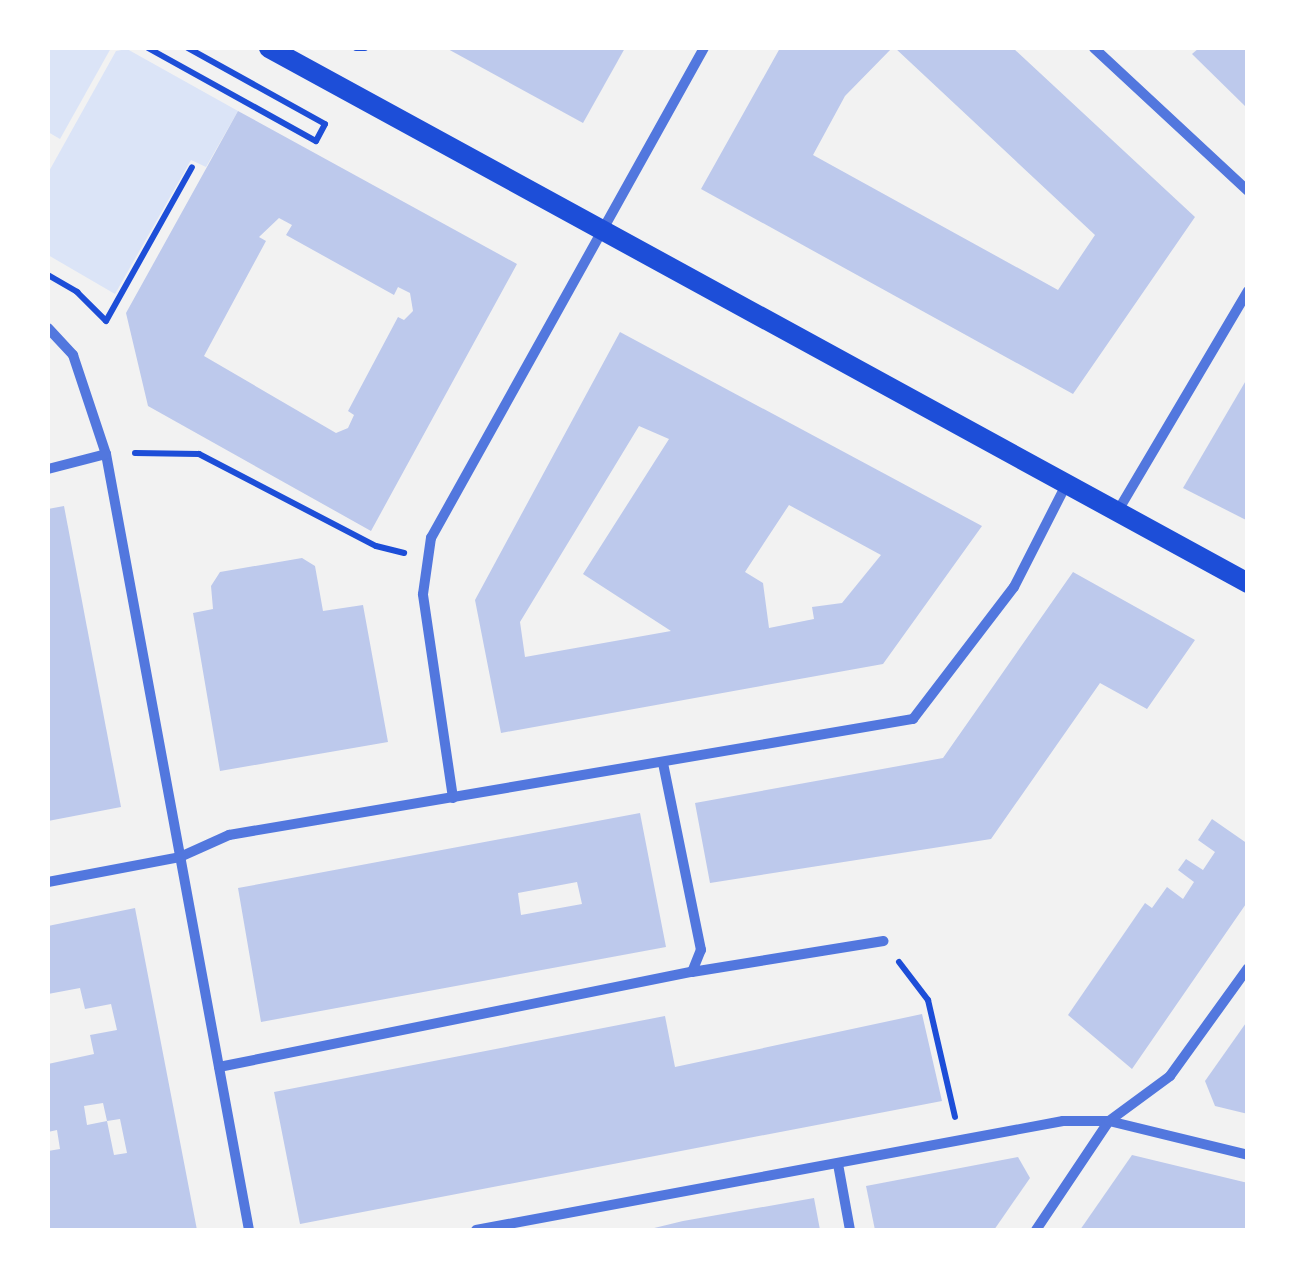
<!DOCTYPE html>
<style>
body{margin:0}
#map{position:relative;width:1295px;height:1278px;overflow:hidden;background:#f2f2f2;font-family:"Golos Text",sans-serif}
div>[style]{position:absolute}
[style*='--x']{left:calc(var(--x)*1px);top:calc(var(--y)*1px);width:calc(var(--w)*1px);rotate:calc(var(--a)*1deg)}
.green>*{inset:0;background:#dbe4f7}
.building>*{inset:0;background:#bdc9ec}
.path>*{height:6px;margin:-3px;padding:0 3px;transform-origin:3px;border-radius:3px;background:#1d4ed8}
.minor>*{height:10px;margin:-5px;padding:0 5px;transform-origin:5px;border-radius:5px;background:#5277de}
.secondary>*{height:20px;margin:-10px;padding:0 10px;transform-origin:10px;border-radius:10px;background:#1d4ed8}
span{translate:-50% -50%;white-space:nowrap;text-align:center;line-height:1.15;-webkit-text-stroke:8px #fff;paint-order:stroke}
.frame{position:absolute;inset:0;border:50px solid #fff;pointer-events:none}
</style>
<div id="map">
<div class="green">
<i style="clip-path:polygon(48px 48px,111px 48px,60px 139px,48px 132px)"></i>
<i style="clip-path:polygon(127px 49px,238px 111px,206px 167px,191px 160px,115px 294px,48px 255px,48px 173px,116px 51px)"></i>
</div>
<div class="building">
<i style="clip-path:polygon(446px 48px,625px 48px,583px 123px)"></i>
<i style="clip-path:polygon(780px 48px,892px 48px,845px 96px,813px 155px,1058px 290px,1095px 235px,895px 48px,1013px 48px,1195px 217px,1073px 394px,701px 189px)"></i>
<i style="clip-path:polygon(1199px 48px,1248px 48px,1248px 109px,1192px 54px)"></i>
<i style="clip-path:polygon(evenodd,238px 111px,517px 264px,371px 531px,148px 406px,126px 313px,238px 111px,279px 218px,292px 225px,286px 235px,394px 295px,398px 287px,410px 293px,413px 311px,404px 320px,398px 317px,348px 411px,354px 415px,348px 428px,336px 433px,204px 356px,266px 241px,259px 237px,279px 218px)"></i>
<i style="clip-path:polygon(evenodd,620px 332px,982px 526px,883px 664px,501px 733px,475px 600px,620px 332px,639px 426px,669px 439px,583px 574px,671px 631px,525px 657px,520px 622px,639px 426px,620px 332px,789px 505px,881px 555px,842px 603px,812px 607px,814px 619px,769px 628px,763px 583px,745px 572px,789px 505px)"></i>
<i style="clip-path:polygon(1248px 377px,1248px 521px,1183px 488px)"></i>
<i style="clip-path:polygon(64px 506px,121px 807px,48px 821px,48px 509px)"></i>
<i style="clip-path:polygon(302px 558px,315px 566px,323px 611px,363px 605px,388px 742px,220px 771px,193px 613px,213px 609px,211px 586px,220px 572px)"></i>
<i style="clip-path:polygon(1073px 572px,1195px 640px,1147px 709px,1100px 683px,991px 839px,710px 883px,695px 803px,943px 758px)"></i>
<i style="clip-path:polygon(evenodd,640px 813px,666px 947px,261px 1022px,238px 888px,640px 813px,577px 882px,582px 904px,521px 915px,518px 893px,577px 882px)"></i>
<i style="clip-path:polygon(1212px 819px,1248px 844px,1248px 901px,1132px 1069px,1068px 1015px,1145px 903px,1152px 908px,1167px 887px,1183px 899px,1194px 882px,1178px 870px,1186px 859px,1203px 870px,1215px 852px,1198px 840px)"></i>
<i style="clip-path:polygon(evenodd,135px 908px,197px 1230px,48px 1230px,48px 1151px,60px 1149px,57px 1130px,48px 1132px,48px 1064px,94px 1054px,90px 1035px,117px 1030px,111px 1004px,85px 1009px,80px 988px,48px 994px,48px 926px,135px 908px,103px 1103px,107px 1121px,120px 1119px,127px 1153px,114px 1155px,107px 1121px,87px 1125px,84px 1106px,103px 1103px)"></i>
<i style="clip-path:polygon(922px 1014px,942px 1101px,300px 1224px,274px 1092px,665px 1016px,675px 1067px)"></i>
<i style="clip-path:polygon(1248px 1020px,1248px 1114px,1215px 1106px,1205px 1081px)"></i>
<i style="clip-path:polygon(1132px 1155px,1248px 1183px,1248px 1230px,1080px 1230px)"></i>
<i style="clip-path:polygon(1018px 1157px,1030px 1178px,994px 1230px,875px 1230px,866px 1186px)"></i>
<i style="clip-path:polygon(814px 1198px,820px 1230px,646px 1230px,683px 1221px)"></i>
</div>
<div class="path">
<i style="--x:148;--y:48;--w:192;--a:29"></i>
<i style="--x:316;--y:141;--w:19;--a:-62"></i>
<i style="--x:325;--y:124;--w:157;--a:-151"></i>
<i style="--x:356;--y:48;--w:9;--a:0"></i>
<i style="--x:48;--y:275;--w:34;--a:30"></i>
<i style="--x:77;--y:292;--w:41;--a:45"></i>
<i style="--x:106;--y:321;--w:176;--a:-60.8"></i>
<i style="--x:135;--y:453;--w:64;--a:0.9"></i>
<i style="--x:199;--y:454;--w:199;--a:27.5"></i>
<i style="--x:376;--y:546;--w:29;--a:14"></i>
<i style="--x:899;--y:962;--w:48;--a:52.7"></i>
<i style="--x:928;--y:1000;--w:120;--a:77"></i>
</div>
<div class="minor">
<i style="--x:1094;--y:48;--w:210;--a:42.9"></i>
<i style="--x:48;--y:328;--w:37;--a:47"></i>
<i style="--x:73;--y:355;--w:104;--a:71.6"></i>
<i style="--x:106;--y:454;--w:789;--a:79.56"></i>
<i style="--x:48;--y:469;--w:60;--a:-14.5"></i>
<i style="--x:1116;--y:514;--w:259;--a:-59.4"></i>
<i style="--x:453;--y:798;--w:206;--a:-98.4"></i>
<i style="--x:423;--y:594;--w:57;--a:-81.9"></i>
<i style="--x:431;--y:538;--w:561;--a:-60.88"></i>
<i style="--x:48;--y:882;--w:134;--a:-10.7"></i>
<i style="--x:180;--y:857;--w:54;--a:-24.2"></i>
<i style="--x:229;--y:835;--w:694;--a:-9.63"></i>
<i style="--x:913;--y:719;--w:166;--a:-52.6"></i>
<i style="--x:1014;--y:587;--w:112;--a:-63"></i>
<i style="--x:692;--y:972;--w:194;--a:-9.2"></i>
<i style="--x:219;--y:1067;--w:482;--a:-11.4"></i>
<i style="--x:692;--y:972;--w:24;--a:-68"></i>
<i style="--x:701;--y:950;--w:190;--a:-101.5"></i>
<i style="--x:838;--y:1164;--w:67;--a:79.7"></i>
<i style="--x:476;--y:1230;--w:597;--a:-10.52"></i>
<i style="--x:1063;--y:1121;--w:46;--a:0"></i>
<i style="--x:1109;--y:1121;--w:143;--a:13.7"></i>
<i style="--x:1036;--y:1230;--w:131;--a:-56.2"></i>
<i style="--x:1109;--y:1121;--w:76;--a:-36.4"></i>
<i style="--x:1170;--y:1076;--w:133;--a:-54.2"></i>
</div>
<div class="secondary">
<i style="--x:269;--y:48;--w:1116;--a:28.66"></i>
</div>
<div class="frame"></div>
</div>
